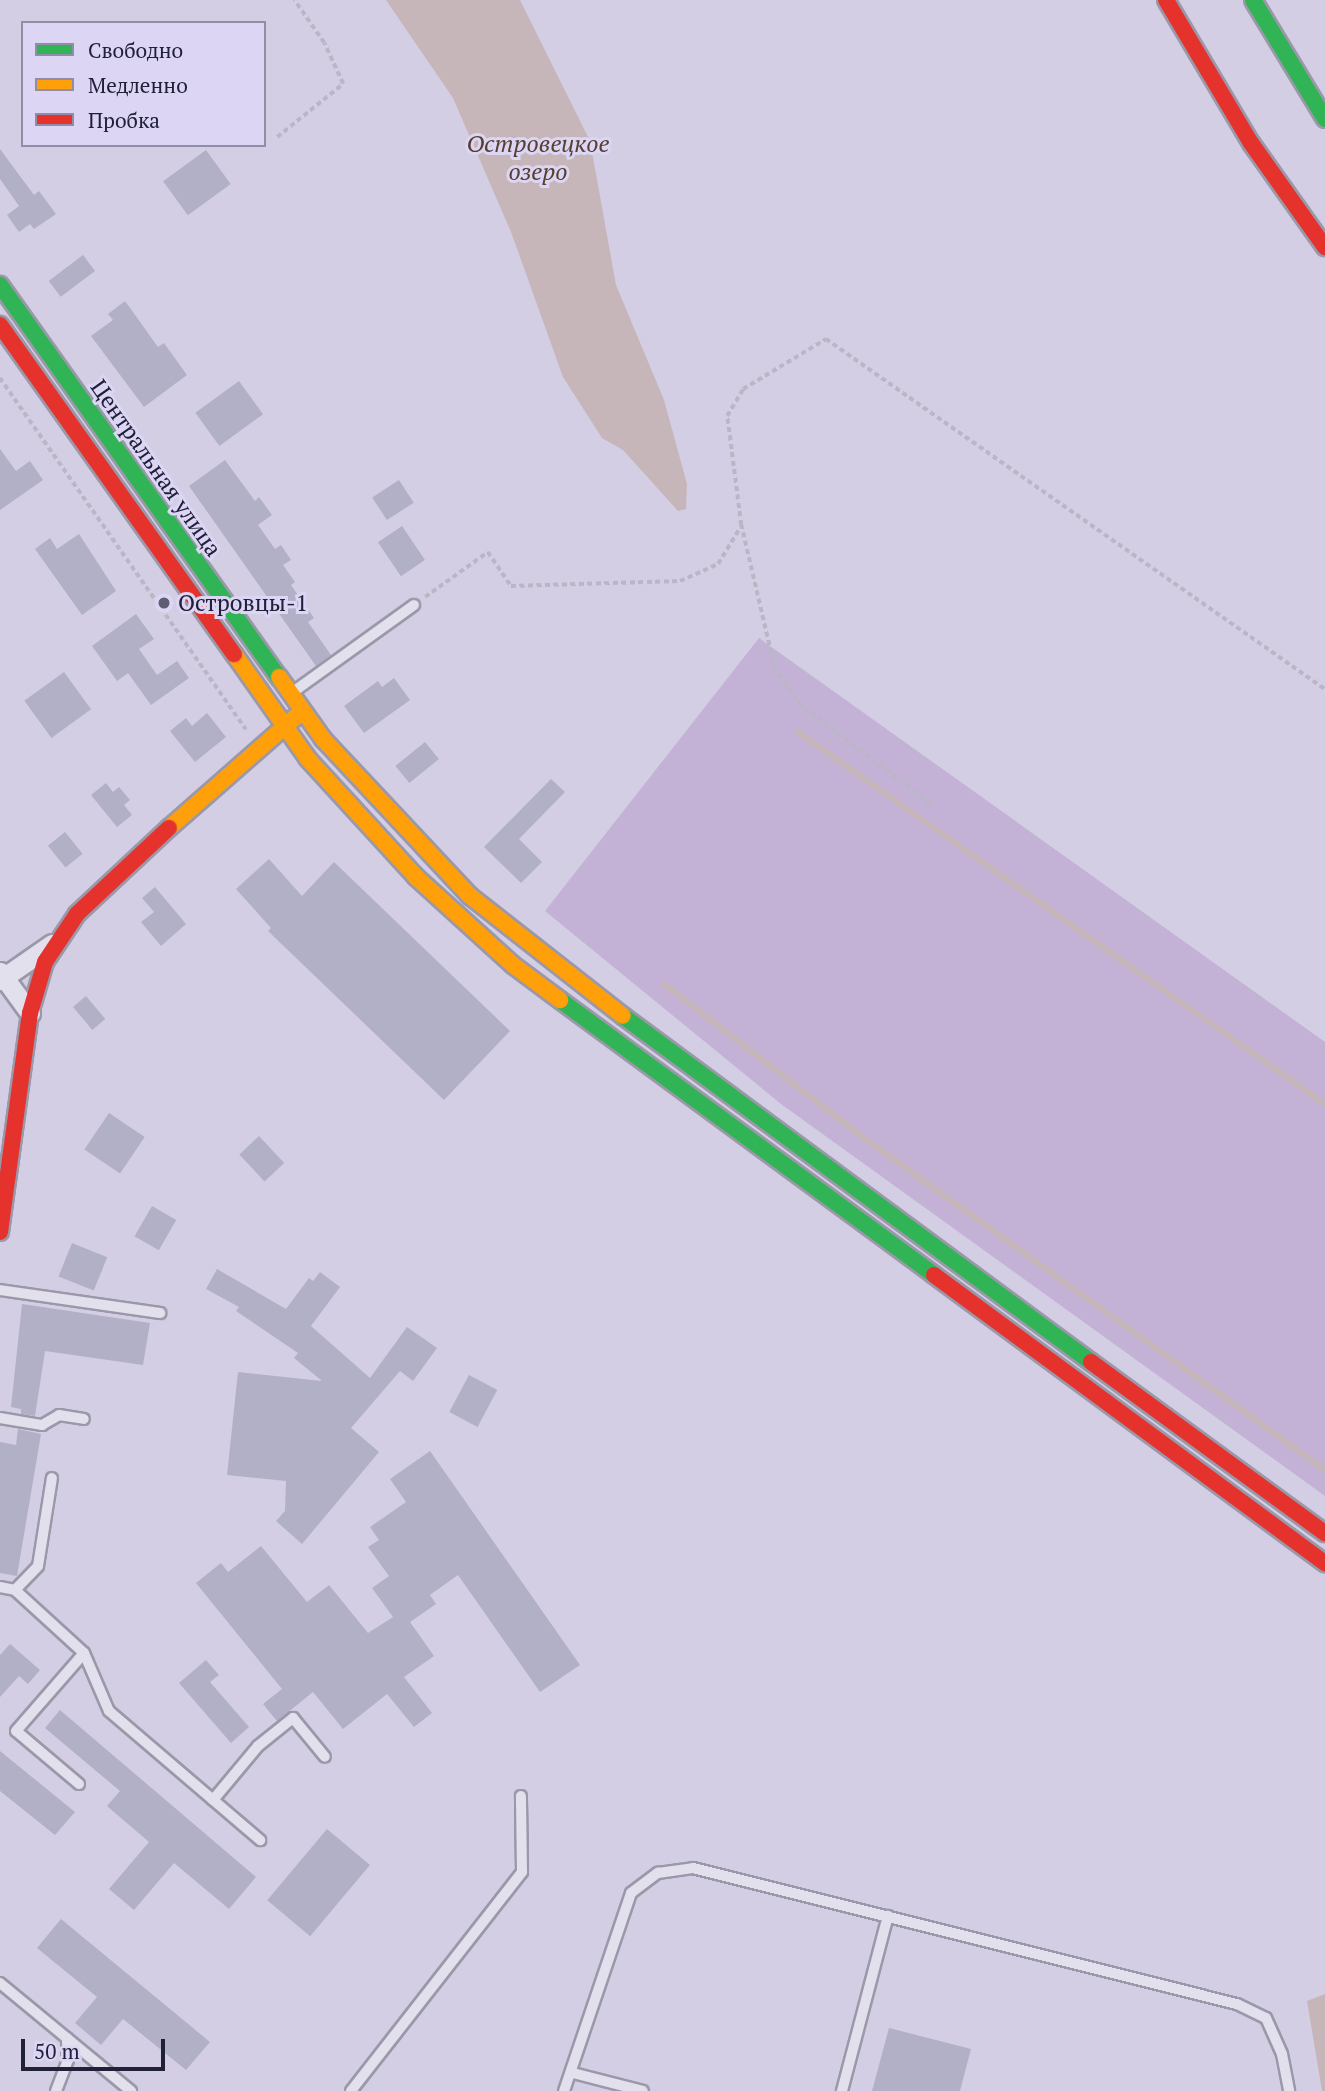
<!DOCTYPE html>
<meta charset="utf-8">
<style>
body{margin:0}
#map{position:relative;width:1325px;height:2091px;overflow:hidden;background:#d3cee4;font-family:"PT Serif",serif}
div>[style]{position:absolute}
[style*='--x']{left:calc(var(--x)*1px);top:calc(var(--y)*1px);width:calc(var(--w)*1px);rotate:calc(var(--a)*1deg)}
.green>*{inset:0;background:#c4b1d6}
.water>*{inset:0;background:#c6b6b9}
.stream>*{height:6px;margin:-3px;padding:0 3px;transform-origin:3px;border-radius:3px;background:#c6b6b9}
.building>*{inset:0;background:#b1b0c7;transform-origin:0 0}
.path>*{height:3.5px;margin-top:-1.75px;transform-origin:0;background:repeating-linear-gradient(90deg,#b9b6c5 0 5px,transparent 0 8.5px)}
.roads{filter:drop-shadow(2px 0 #9a98a9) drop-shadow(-2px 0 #9a98a9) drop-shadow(0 2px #9a98a9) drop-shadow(0 -2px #9a98a9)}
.lane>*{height:10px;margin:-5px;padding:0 5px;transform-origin:5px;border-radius:5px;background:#e2e0ec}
.street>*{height:19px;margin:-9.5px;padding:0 9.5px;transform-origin:9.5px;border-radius:9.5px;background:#e2e0ec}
.fast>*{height:16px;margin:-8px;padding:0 8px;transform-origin:8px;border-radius:8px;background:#30b455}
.slow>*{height:16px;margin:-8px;padding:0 8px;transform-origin:8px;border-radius:8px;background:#ff9f0a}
.jam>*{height:16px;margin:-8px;padding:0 8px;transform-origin:8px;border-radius:8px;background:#e5322d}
.dots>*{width:19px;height:19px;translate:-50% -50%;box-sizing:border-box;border:4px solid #dcd5f4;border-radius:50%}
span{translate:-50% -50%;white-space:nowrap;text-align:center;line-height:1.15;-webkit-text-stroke:6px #dcd5f4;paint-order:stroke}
.street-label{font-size:23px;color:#202038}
.poi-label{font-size:23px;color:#202038}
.left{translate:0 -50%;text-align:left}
.water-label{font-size:24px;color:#574030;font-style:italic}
.legend{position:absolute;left:21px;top:21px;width:245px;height:126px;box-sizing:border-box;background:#dcd5f4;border:2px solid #918da9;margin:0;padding:9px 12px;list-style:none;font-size:21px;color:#202038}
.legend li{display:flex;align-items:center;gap:14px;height:35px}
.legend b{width:35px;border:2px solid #918da9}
.scale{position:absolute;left:21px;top:2039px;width:144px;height:32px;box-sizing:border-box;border:4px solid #202038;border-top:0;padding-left:9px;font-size:21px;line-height:24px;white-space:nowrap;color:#202038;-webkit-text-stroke:5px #dcd5f4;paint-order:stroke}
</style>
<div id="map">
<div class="green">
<i style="clip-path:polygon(759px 638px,1325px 1042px,1325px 1496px,781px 1104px,545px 911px)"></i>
</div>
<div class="water">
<i style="clip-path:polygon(386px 0,520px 0,590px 141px,616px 285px,664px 400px,687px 484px,686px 509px,678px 511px,623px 450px,602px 438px,563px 377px,511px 232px,453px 98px)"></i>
<i style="clip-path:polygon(1325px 1994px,1325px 2091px,1322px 2091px,1307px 2001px)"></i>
</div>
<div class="stream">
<i style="--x:798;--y:732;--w:645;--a:35.22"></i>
<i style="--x:664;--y:984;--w:242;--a:37.6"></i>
<i style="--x:856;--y:1132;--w:578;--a:35.78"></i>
</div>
<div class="building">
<i style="clip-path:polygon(0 149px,34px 195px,39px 191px,56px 214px,34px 229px,30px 224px,19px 232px,7px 215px,19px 206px,0 179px)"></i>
<i style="left:206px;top:150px;width:42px;height:53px;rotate:54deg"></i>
<i style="left:83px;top:255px;width:20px;height:43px;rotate:53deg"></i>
<i style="clip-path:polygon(125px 301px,158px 347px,164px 343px,187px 375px,144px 407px,91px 336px,113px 320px,108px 314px)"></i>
<i style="left:239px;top:381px;width:41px;height:54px;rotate:54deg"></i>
<i style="clip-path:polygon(0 449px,16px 471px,30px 461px,43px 480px,0 510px)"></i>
<i style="clip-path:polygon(225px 460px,255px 501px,259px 497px,272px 515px,258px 525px,275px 549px,281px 545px,291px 560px,283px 565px,295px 582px,291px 585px,314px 618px,308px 622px,331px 655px,316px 666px,189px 486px)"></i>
<i style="left:399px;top:480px;width:27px;height:32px;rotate:57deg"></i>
<i style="left:402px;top:526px;width:41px;height:29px;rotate:56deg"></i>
<i style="clip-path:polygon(79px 534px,116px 591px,82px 615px,35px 549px,50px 538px,57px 549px)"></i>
<i style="clip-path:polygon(136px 614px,154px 639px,139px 649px,157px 675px,177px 661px,189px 678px,151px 705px,128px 673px,117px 681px,92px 646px)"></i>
<i style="left:64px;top:672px;width:46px;height:49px;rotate:54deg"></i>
<i style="clip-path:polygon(394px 678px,410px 700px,364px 733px,344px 706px,378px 681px,382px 687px)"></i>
<i style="clip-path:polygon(207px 713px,226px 737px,195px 762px,170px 731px,186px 718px,192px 726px)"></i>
<i style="left:425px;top:742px;width:22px;height:38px;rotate:51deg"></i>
<i style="clip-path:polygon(551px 779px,565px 792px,519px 839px,542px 862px,521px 883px,484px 847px)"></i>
<i style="clip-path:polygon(106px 783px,113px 792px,119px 787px,130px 800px,124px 805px,132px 815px,117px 827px,91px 795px)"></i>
<i style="left:65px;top:832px;width:28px;height:22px;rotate:51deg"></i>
<i style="clip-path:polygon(269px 859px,302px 896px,334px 862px,510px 1031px,444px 1100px,268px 931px,271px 928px,236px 889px)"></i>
<i style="clip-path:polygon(155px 887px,186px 924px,161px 946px,141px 922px,154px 912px,142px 898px)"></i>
<i style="left:86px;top:996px;width:30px;height:17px;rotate:50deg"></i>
<i style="left:109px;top:1113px;width:43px;height:44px;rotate:34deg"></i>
<i style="left:259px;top:1136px;width:37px;height:27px;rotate:47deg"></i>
<i style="left:152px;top:1206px;width:28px;height:35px;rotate:30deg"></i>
<i style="left:72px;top:1243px;width:38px;height:36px;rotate:22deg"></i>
<i style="clip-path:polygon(217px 1269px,286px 1309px,309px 1278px,313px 1281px,320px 1272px,340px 1287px,311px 1326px,370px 1378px,407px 1327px,437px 1348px,413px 1381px,400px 1371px,351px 1428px,379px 1452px,302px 1544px,276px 1521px,285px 1511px,286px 1481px,227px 1475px,238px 1372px,322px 1381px,294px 1358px,298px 1353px,236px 1311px,239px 1307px,206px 1289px)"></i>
<i style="clip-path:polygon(22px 1304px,150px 1323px,143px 1365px,45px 1351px,35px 1416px,21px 1414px,21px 1409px,11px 1407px)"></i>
<i style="left:469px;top:1375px;width:32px;height:42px;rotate:28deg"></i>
<i style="clip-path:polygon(18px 1429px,41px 1434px,17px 1576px,0 1573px,0 1442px,16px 1445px)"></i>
<i style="clip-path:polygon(430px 1451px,580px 1665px,540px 1692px,458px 1575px,430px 1595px,436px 1604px,410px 1622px,434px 1656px,404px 1677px,432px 1713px,414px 1727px,387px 1694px,343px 1729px,313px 1692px,277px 1721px,263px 1704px,282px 1689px,196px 1583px,221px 1563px,228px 1572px,261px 1546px,307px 1602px,329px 1585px,368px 1633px,393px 1617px,372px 1588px,389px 1576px,368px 1547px,379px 1540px,370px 1527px,406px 1502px,390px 1479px)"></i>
<i style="clip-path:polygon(10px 1644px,40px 1670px,28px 1684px,19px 1676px,0 1697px,0 1655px)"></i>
<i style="clip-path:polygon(206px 1660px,219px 1675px,210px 1682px,249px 1727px,231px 1743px,179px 1683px)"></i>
<i style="clip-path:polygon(60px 1710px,256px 1877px,229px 1909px,174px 1863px,134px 1910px,109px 1889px,149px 1842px,107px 1806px,120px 1791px,45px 1728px)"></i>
<i style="clip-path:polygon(0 1751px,75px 1812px,55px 1835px,0 1791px)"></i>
<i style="left:327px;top:1829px;width:56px;height:93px;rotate:40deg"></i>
<i style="clip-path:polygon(61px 1919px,210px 2042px,186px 2070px,123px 2019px,101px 2045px,75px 2023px,97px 1997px,37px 1948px)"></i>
<i style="clip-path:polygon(889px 2028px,971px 2049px,960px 2091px,872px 2091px)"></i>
</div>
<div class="path">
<i style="--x:277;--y:137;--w:85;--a:-38.8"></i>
<i style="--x:343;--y:84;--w:45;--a:-114.9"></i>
<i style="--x:324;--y:43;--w:52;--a:-124.9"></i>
<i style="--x:0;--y:378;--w:429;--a:55"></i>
<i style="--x:425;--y:597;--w:77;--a:-35.5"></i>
<i style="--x:488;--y:552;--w:41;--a:55.9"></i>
<i style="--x:511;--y:586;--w:169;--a:-1.7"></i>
<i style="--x:680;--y:581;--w:42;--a:-24.1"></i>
<i style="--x:718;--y:564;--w:44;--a:-58.8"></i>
<i style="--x:930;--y:804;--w:162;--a:-142.8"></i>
<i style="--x:801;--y:706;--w:44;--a:-125.8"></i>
<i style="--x:775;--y:670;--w:149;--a:-103.2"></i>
<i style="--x:741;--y:525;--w:110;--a:-97.3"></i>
<i style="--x:727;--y:416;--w:31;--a:-59"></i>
<i style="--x:743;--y:389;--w:97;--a:-31.1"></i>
<i style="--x:826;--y:339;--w:610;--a:35.05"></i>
</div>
<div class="roads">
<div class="lane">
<i style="--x:293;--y:692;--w:149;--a:-35.7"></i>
<i style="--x:0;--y:1290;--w:162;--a:8.2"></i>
<i style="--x:0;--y:1418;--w:43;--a:9.5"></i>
<i style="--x:42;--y:1425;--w:20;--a:-30"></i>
<i style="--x:59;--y:1415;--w:25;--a:9"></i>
<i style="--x:0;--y:1587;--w:15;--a:11"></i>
<i style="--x:15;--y:1590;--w:33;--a:-46"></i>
<i style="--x:38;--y:1566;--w:89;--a:-81"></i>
<i style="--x:15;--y:1590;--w:93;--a:42.4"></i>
<i style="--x:84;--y:1653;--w:63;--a:66.7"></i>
<i style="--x:109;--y:1711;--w:199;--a:40.5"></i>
<i style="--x:79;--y:1784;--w:82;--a:-139.9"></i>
<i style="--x:16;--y:1731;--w:103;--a:-48.9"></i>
<i style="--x:213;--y:1800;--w:70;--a:-50.2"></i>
<i style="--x:258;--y:1746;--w:45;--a:-38.7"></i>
<i style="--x:293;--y:1718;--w:50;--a:50.6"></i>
<i style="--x:0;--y:1983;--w:170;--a:39.5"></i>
<i style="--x:573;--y:2073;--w:72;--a:14.4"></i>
<i style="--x:56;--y:2091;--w:33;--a:-69"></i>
<i style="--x:68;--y:2060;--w:22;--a:-93"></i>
<i style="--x:351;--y:2091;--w:278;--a:-52"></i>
<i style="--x:522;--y:1872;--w:76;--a:-90.8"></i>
<i style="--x:564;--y:2091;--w:209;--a:-71.3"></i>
<i style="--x:631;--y:1893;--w:34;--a:-37"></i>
<i style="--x:658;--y:1873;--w:35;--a:-8"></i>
<i style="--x:693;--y:1868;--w:561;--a:14.04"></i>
<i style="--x:1237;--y:2004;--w:32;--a:26"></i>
<i style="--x:1266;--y:2018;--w:39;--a:66"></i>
<i style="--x:1282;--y:2054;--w:38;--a:79"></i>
<i style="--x:842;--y:2091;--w:181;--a:-75.3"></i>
</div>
<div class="street">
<i style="--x:0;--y:972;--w:51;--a:53.8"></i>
<i style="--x:0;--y:980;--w:63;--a:-34.7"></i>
</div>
<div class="fast">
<i style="--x:1253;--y:0;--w:139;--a:58.8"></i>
<i style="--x:0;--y:285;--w:481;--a:54.6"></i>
<i style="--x:560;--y:1000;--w:464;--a:36.3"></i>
<i style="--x:623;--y:1016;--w:582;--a:36.48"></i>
</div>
<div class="slow">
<i style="--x:234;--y:654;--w:128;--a:54.8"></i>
<i style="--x:308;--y:759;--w:160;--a:47.5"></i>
<i style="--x:416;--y:877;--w:131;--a:42.2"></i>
<i style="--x:513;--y:965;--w:59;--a:36.7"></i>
<i style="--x:279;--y:677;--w:76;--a:54.6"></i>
<i style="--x:323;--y:739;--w:215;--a:46.9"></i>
<i style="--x:470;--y:896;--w:194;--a:38.1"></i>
<i style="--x:169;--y:828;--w:177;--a:-41.3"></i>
</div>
<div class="jam">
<i style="--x:1166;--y:0;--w:166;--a:59.3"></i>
<i style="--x:1251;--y:143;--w:128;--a:54.6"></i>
<i style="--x:0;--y:325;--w:404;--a:54.6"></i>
<i style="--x:0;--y:1232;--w:221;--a:-82.2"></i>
<i style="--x:30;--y:1013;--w:53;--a:-73.6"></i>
<i style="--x:45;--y:962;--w:58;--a:-56.3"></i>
<i style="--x:77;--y:914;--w:126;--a:-43.1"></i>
<i style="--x:934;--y:1275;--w:486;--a:36.4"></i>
<i style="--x:1091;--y:1362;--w:290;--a:36.2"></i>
</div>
</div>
<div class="dots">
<i style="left:164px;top:603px;background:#5f5d74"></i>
</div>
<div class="street-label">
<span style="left:156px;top:468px;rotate:55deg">Центральная улица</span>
</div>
<div class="poi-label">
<span class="left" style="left:178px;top:603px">Островцы-1</span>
</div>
<div class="water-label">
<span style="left:538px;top:158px">Островецкое<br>озеро</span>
</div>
<ul class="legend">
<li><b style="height:9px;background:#30b455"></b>Свободно</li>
<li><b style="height:9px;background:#ff9f0a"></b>Медленно</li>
<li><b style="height:9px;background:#e5322d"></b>Пробка</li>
</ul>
<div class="scale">50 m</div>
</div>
